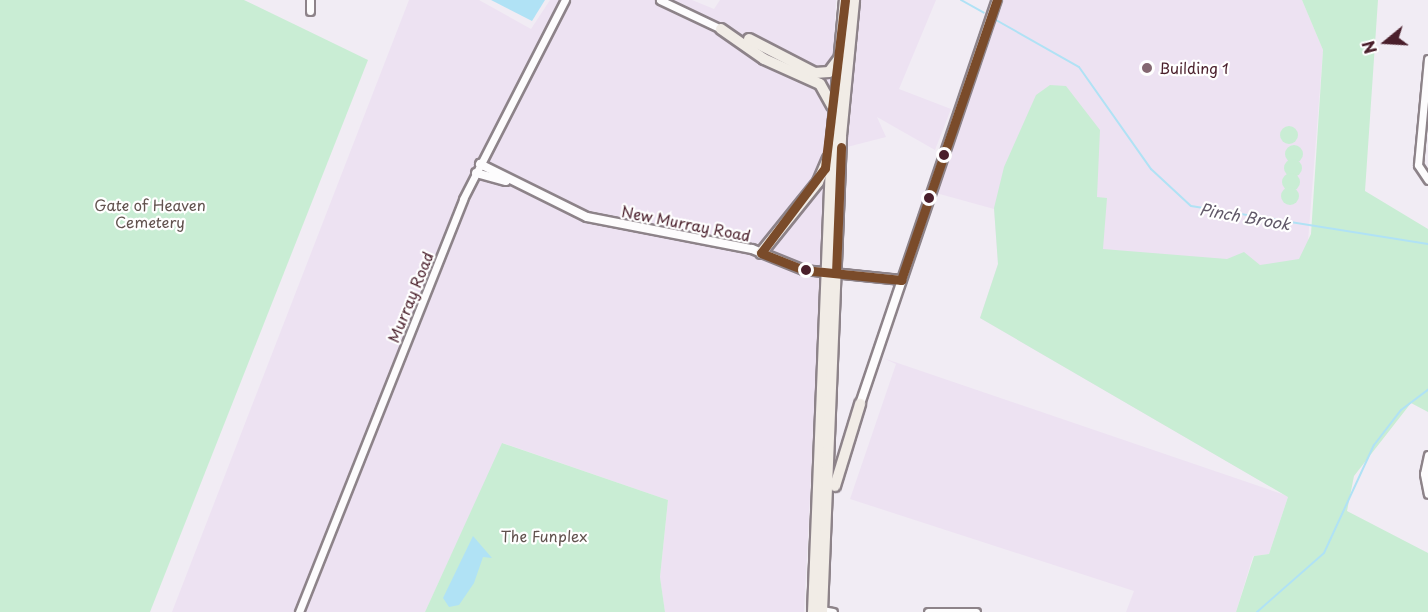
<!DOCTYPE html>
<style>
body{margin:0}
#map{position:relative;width:1428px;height:612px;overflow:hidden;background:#f1ecf4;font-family:"Playpen Sans",sans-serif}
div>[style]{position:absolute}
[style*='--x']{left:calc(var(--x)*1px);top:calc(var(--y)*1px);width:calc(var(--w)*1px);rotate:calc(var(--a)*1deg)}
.built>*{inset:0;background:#ede2f2}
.green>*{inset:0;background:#c9edd4}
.round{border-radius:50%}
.water>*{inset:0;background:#b0e2f5}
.stream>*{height:2px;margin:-1px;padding:0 1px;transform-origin:1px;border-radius:1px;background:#b0e2f5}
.roads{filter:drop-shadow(2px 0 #8d8389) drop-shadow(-2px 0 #8d8389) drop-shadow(0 2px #8d8389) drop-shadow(0 -2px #8d8389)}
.minor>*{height:7px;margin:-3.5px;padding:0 3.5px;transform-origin:3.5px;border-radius:3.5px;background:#fdfcfd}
.tertiary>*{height:8px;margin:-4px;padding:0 4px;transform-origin:4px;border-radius:4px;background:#fdfcfd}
.primary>*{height:10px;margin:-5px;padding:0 5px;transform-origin:5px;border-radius:5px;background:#f1ece6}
.bus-1>*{height:9px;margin:-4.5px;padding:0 4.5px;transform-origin:4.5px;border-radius:4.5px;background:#7a4b2a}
.dots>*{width:16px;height:16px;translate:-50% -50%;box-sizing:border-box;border:3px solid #fff;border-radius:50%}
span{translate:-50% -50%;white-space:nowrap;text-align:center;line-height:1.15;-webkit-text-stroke:4.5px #fff;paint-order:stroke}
.poi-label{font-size:15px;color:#4a1f2b}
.left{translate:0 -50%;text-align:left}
.park-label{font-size:15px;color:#62534f}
.street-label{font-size:15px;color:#4a1f2b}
.water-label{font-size:16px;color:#605868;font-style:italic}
.north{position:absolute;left:1356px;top:12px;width:60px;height:60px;-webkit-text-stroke:4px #fff;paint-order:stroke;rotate:252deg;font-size:16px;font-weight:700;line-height:24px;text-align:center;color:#4a1f2b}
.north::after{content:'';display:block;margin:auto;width:21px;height:27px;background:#4a1f2b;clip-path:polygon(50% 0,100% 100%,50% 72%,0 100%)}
</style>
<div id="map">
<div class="built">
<i style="clip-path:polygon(409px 0,479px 0,531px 29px,550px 0,692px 0,714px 9px,720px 0,836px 0,804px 612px,665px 612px,660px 577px,668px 500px,503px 443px,425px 612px,172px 612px)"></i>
<i style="clip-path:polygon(859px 0,936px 0,899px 89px,951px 109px,935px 150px,877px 117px,886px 137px,847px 147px)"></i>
<i style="clip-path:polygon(1004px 0,1302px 0,1323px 50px,1288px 497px,1269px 554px,1253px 556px,1236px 612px,1126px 612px,1134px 591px,850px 499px,896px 364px,883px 358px,1285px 495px,980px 318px,998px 264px,994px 209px,936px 193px)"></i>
</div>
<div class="green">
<i style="clip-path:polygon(0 0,244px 0,368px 60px,150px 612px,0 612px)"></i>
<i style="clip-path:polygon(1302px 0,1378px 0,1365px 191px,1428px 229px,1428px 412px,1411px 403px,1354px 476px,1347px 511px,1428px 553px,1428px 612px,1236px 612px,1254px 556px,1269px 554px,1288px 497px,980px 318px,998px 264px,994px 208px,1004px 167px,1036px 95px,1050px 85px,1066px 86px,1100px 130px,1097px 197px,1107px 198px,1103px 249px,1227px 259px,1244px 252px,1260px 265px,1299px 259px,1311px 234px,1323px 50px)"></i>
<i class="round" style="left:1280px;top:126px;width:18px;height:18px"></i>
<i class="round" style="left:1285px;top:145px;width:18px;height:18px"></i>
<i class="round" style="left:1284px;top:159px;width:18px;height:18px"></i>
<i class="round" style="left:1282px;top:173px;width:18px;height:18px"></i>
<i class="round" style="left:1281px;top:187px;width:18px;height:18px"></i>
<i style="clip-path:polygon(502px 443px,668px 500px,660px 577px,665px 612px,425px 612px)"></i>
</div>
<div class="water">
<i style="clip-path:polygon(491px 0,545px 0,532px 21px)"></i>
<i style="clip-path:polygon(473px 536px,492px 558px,483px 557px,474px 583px,459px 605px,449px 607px,443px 598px)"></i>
</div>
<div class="stream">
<i style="--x:961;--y:0;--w:26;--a:29"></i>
<i style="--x:996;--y:20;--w:95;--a:29.5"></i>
<i style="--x:1079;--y:67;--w:125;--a:54.8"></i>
<i style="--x:1151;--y:169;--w:54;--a:42.8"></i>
<i style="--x:1191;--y:206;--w:240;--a:9.1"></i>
<i style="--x:1257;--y:612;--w:89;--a:-41.4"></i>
<i style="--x:1324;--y:553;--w:119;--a:-65.2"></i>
<i style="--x:1374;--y:445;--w:44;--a:-52.4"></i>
<i style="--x:1401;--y:410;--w:34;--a:-37"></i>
</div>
<div class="roads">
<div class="minor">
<i style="--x:310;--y:0;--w:11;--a:90"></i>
<i style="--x:660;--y:0;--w:68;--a:25.4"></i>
<i style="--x:1428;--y:59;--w:106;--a:95.4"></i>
<i style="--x:1418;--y:165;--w:18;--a:56"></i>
<i style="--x:1428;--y:455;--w:19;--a:102"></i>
<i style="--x:1424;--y:474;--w:20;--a:79"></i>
<i style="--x:822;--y:610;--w:11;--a:10"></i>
<i style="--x:299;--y:612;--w:444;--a:-68.3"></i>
<i style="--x:463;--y:199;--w:224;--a:-62.9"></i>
<i style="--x:928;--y:612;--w:48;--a:0"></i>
</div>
<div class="tertiary">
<i style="--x:480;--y:164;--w:119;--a:26.4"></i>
<i style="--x:587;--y:217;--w:168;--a:11"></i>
<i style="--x:752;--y:249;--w:56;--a:22"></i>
<i style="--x:804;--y:270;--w:98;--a:5.9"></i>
<i style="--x:476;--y:173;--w:31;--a:15"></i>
<i style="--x:860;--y:404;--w:427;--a:-71.3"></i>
</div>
<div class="primary">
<i style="--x:721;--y:29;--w:52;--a:34.9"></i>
<i style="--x:764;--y:59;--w:61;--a:24.1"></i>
<i style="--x:820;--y:84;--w:25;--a:61"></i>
<i style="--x:749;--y:39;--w:74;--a:27.3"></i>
<i style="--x:815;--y:73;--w:14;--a:-4"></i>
<i style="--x:829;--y:72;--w:15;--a:-53"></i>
<i style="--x:761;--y:253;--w:91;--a:-51.2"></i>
<i style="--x:818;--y:182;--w:25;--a:-67"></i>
<i style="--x:835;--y:486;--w:86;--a:-73"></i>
<i style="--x:813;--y:612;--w:473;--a:-87.7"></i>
<i style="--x:832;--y:139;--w:140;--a:-84.7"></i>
<i style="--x:822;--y:612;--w:476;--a:-87.7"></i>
<i style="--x:841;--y:136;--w:137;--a:-84.5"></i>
</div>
</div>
<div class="bus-1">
<i style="--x:845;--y:0;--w:169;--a:96.8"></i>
<i style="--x:825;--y:168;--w:106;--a:127"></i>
<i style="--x:761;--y:253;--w:46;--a:21.6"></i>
<i style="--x:804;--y:270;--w:98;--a:5.9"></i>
<i style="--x:901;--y:280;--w:296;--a:-71.1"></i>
<i style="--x:836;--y:273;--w:126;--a:-87.7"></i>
</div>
<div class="dots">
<i style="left:1147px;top:68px;background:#846771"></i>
<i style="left:944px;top:155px;background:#4a1f2b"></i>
<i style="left:929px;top:198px;background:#4a1f2b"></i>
<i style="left:806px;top:270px;background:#4a1f2b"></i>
</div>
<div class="poi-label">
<span class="left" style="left:1159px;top:68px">Building 1</span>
</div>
<div class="park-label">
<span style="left:150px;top:213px">Gate of Heaven<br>Cemetery</span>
<span style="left:544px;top:536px">The Funplex</span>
</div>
<div class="street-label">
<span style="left:686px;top:223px;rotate:11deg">New Murray Road</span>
<span style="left:410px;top:297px;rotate:-68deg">Murray Road</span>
</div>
<div class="water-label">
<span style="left:1245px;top:216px;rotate:10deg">Pinch Brook</span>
</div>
<div class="north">N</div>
</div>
